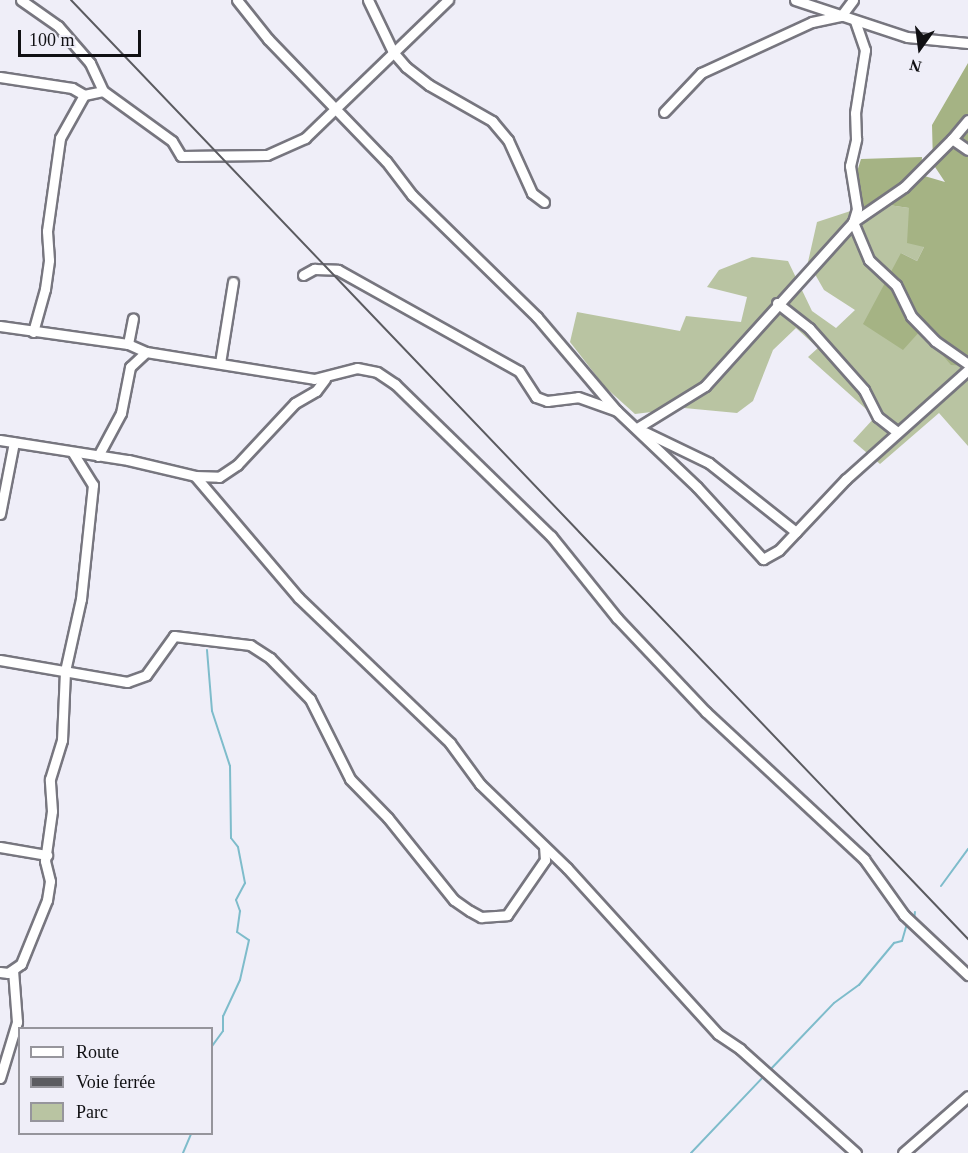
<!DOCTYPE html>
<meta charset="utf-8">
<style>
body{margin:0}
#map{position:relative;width:968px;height:1153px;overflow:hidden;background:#efeef8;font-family:"Times New Roman",serif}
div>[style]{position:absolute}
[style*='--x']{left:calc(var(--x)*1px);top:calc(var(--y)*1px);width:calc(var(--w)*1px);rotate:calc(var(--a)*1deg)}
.green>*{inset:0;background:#b9c4a2}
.forest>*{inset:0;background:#a5b384}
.stream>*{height:2px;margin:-1px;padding:0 1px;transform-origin:1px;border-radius:1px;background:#7ebccb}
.roads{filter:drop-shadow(2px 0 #77767f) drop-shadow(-2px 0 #77767f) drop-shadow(0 2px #77767f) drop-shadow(0 -2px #77767f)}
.minor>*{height:9px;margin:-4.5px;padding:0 4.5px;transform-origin:4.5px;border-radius:4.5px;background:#fff}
.rail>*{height:2px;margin:-1px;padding:0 1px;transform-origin:1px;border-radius:1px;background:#5b5b60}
span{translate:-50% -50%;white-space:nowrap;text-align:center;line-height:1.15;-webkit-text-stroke:4.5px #efeef8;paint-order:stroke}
.legend{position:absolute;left:18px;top:1027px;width:195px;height:108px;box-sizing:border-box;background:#efeef8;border:2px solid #96959c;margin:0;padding:8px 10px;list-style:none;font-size:18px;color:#101013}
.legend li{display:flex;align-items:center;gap:12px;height:30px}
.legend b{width:30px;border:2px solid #96959c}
.north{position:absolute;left:890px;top:18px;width:60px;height:60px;-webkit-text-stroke:4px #efeef8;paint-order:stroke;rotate:194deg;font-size:16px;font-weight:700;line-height:24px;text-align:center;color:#101013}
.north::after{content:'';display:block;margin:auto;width:21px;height:27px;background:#101013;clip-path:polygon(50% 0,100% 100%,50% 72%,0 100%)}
.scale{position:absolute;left:18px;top:30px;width:123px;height:27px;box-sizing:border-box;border:3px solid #101013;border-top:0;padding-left:8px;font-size:18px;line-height:21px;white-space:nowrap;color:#101013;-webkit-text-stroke:4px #efeef8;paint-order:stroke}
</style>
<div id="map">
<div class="green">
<i style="clip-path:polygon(875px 203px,909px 208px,924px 247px,917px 261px,901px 253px,921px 330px,968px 366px,968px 446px,939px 413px,880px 464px,853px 441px,875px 417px,808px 357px,818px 348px,796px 328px,773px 350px,753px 401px,737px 413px,684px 408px,635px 414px,605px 387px,570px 342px,577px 312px,680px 331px,686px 316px,741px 322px,747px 297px,707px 287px,719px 270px,752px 257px,788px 261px,812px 311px,836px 328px,855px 310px,824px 290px,808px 262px,817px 222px)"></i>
</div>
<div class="forest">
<i style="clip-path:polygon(968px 63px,968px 366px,951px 365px,921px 330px,903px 350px,863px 324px,901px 253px,917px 261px,924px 247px,907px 243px,909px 208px,875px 203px,849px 213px,861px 191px,856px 175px,861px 159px,922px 157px,921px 175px,945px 182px,933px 164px,932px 125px)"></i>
</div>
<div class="stream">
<i style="--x:207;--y:650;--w:61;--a:85.3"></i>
<i style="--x:212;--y:711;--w:58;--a:71.9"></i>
<i style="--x:230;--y:766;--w:72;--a:89.2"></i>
<i style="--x:231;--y:838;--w:11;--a:52"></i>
<i style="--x:238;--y:847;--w:37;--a:79"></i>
<i style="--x:245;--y:883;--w:19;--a:118"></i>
<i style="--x:236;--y:900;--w:12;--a:70"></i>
<i style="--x:240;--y:911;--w:21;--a:98"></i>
<i style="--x:237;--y:932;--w:14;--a:34"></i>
<i style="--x:249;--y:940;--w:41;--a:102.7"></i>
<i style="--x:240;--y:980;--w:40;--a:115"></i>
<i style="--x:223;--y:1016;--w:15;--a:90"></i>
<i style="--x:223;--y:1031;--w:19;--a:126"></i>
<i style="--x:941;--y:886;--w:46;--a:-53.9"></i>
<i style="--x:914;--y:921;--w:9;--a:-84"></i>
<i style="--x:212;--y:1072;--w:2;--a:90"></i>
<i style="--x:768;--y:1072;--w:95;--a:-46.3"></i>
<i style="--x:834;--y:1003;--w:31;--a:-36"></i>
<i style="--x:859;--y:985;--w:55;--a:-50.2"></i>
<i style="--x:894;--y:943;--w:8;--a:-14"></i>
<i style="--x:902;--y:941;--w:15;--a:-74"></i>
<i style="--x:906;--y:927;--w:5;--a:-11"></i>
<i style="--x:183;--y:1153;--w:21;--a:-67"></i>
<i style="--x:691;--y:1153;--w:106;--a:-46.5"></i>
</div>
<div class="roads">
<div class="minor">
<i style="--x:21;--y:0;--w:45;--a:35.1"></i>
<i style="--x:58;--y:26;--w:49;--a:49.1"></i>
<i style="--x:90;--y:63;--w:31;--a:65"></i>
<i style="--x:237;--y:0;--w:50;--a:51.5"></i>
<i style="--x:268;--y:39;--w:170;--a:46"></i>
<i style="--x:386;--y:161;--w:43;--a:52.6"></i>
<i style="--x:412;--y:195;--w:175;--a:44.3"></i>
<i style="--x:537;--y:317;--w:122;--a:49.7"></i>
<i style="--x:368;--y:0;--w:58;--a:64.3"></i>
<i style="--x:393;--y:52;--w:20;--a:49"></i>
<i style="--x:406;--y:67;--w:29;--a:38"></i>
<i style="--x:429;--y:85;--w:73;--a:29.7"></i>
<i style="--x:492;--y:121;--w:25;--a:50"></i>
<i style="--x:508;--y:140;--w:58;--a:65.6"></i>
<i style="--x:532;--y:193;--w:15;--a:37"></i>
<i style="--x:795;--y:0;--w:118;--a:18.3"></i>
<i style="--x:907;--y:37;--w:61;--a:5.6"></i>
<i style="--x:0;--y:77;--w:73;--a:8.7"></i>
<i style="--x:72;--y:88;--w:14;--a:30"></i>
<i style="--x:84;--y:95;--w:19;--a:-12"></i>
<i style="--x:103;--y:91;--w:85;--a:35.9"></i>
<i style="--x:172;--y:141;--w:17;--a:59"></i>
<i style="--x:181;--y:156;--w:86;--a:-0.7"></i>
<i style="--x:267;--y:155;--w:42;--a:-24.1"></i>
<i style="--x:305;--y:138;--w:199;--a:-44"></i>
<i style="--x:664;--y:112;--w:54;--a:-46.5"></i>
<i style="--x:701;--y:73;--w:122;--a:-24.7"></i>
<i style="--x:812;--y:22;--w:30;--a:-12"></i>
<i style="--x:841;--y:16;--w:20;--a:-53"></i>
<i style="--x:968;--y:120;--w:25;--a:130"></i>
<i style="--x:952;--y:139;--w:19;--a:35"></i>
<i style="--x:952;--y:139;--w:68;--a:135"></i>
<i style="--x:904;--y:187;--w:62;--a:145.5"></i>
<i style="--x:853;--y:222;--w:41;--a:67.2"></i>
<i style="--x:869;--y:260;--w:37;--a:43"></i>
<i style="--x:896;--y:285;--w:34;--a:64"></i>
<i style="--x:911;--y:316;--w:35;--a:46"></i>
<i style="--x:935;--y:341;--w:40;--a:34.9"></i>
<i style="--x:303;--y:275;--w:13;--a:-29"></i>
<i style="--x:314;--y:269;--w:24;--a:2"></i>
<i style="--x:338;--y:270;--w:207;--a:29.2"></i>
<i style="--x:519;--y:371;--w:31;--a:57"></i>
<i style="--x:536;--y:397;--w:12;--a:20"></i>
<i style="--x:547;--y:401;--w:31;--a:-7"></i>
<i style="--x:578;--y:397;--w:41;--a:19.7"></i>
<i style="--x:617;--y:411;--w:110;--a:43.5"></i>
<i style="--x:697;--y:487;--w:98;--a:47.5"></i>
<i style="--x:763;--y:559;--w:18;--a:-29"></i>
<i style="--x:779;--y:550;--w:98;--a:-46.7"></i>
<i style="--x:846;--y:479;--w:164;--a:-41.8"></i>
<i style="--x:777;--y:303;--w:41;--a:38"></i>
<i style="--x:809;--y:328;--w:83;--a:48.4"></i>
<i style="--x:864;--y:390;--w:30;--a:63"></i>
<i style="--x:878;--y:417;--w:23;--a:38"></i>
<i style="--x:0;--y:326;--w:129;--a:8"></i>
<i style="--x:128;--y:344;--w:20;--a:24"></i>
<i style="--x:146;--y:352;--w:170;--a:9.1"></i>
<i style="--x:314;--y:379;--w:44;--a:-14.3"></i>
<i style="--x:357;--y:368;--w:20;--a:11"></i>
<i style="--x:377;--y:372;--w:22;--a:34"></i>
<i style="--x:395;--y:384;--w:218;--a:44.3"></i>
<i style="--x:551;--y:536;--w:105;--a:51.2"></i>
<i style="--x:617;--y:618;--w:129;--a:46.6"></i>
<i style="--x:706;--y:712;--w:216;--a:42.9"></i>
<i style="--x:864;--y:859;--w:69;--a:54.5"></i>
<i style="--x:904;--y:915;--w:88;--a:43.2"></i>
<i style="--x:33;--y:332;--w:45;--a:-74.4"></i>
<i style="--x:45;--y:289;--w:29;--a:-82"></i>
<i style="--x:49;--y:260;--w:29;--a:-94"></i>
<i style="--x:47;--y:231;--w:94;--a:-82"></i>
<i style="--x:60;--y:138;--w:49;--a:-60.8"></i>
<i style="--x:128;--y:344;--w:26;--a:-79"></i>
<i style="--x:220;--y:363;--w:82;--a:-80.9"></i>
<i style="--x:637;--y:428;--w:80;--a:-31.7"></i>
<i style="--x:705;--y:386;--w:221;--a:-47.9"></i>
<i style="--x:853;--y:222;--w:14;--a:-73"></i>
<i style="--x:857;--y:209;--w:44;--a:-99.2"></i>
<i style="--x:850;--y:166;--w:28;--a:-77"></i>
<i style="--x:856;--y:139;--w:26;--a:-92"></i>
<i style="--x:855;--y:113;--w:64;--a:-81"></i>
<i style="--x:865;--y:50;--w:31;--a:-109"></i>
<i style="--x:645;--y:432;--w:71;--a:25.8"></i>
<i style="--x:709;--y:463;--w:111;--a:38.4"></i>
<i style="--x:0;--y:440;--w:130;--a:8.9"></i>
<i style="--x:128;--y:460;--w:69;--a:13.4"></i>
<i style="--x:195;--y:476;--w:160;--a:49.6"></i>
<i style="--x:299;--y:598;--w:209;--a:43.8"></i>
<i style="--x:450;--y:743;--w:51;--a:53.8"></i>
<i style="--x:480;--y:784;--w:121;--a:44"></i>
<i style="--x:567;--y:868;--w:224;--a:47.7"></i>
<i style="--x:718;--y:1034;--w:27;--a:34"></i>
<i style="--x:740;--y:1049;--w:156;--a:41.9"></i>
<i style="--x:98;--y:456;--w:49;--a:-61.9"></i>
<i style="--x:121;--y:413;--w:47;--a:-78.9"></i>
<i style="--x:130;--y:367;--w:22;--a:-43"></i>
<i style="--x:195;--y:476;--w:24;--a:2"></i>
<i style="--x:219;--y:477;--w:22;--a:-34"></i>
<i style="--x:237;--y:465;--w:85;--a:-46.9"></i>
<i style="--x:295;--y:403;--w:24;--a:-30"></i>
<i style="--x:316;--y:391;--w:15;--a:-53"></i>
<i style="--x:0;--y:514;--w:73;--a:-79"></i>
<i style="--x:0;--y:660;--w:129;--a:9.8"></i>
<i style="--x:127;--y:682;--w:20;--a:-20"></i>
<i style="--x:146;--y:675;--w:48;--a:-54.3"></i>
<i style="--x:174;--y:636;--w:77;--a:6.8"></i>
<i style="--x:250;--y:645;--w:24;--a:33"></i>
<i style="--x:270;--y:658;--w:57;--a:45.7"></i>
<i style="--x:310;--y:699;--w:89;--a:63.4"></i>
<i style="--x:350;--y:779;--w:54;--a:45.7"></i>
<i style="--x:388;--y:818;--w:105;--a:51.2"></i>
<i style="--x:454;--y:900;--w:19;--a:35"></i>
<i style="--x:470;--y:911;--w:13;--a:29"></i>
<i style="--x:481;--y:917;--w:26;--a:-4"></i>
<i style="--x:507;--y:915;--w:67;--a:-55.4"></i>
<i style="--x:545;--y:860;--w:13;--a:-94"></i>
<i style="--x:0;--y:847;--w:48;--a:9.7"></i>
<i style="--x:0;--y:972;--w:8;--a:7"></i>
<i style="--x:8;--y:973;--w:16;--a:-35"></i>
<i style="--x:21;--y:964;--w:69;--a:-67.9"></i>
<i style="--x:47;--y:900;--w:19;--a:-81"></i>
<i style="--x:50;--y:881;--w:21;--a:-104"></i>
<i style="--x:45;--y:861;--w:50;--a:-82"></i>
<i style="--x:52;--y:811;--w:32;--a:-94"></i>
<i style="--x:50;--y:779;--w:41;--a:-72.9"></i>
<i style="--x:62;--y:740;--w:69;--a:-87.5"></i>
<i style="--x:65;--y:671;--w:74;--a:-77.5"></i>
<i style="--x:81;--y:599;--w:115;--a:-84"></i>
<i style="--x:93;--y:485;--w:39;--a:-122"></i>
<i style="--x:0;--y:1078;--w:59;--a:-73.1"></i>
<i style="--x:17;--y:1022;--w:52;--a:-94.4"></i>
<i style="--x:903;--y:1153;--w:86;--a:-41.2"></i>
</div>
</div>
<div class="rail">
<i style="--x:71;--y:0;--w:1299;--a:46.31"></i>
</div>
<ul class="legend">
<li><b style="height:8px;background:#fff"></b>Route</li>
<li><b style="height:8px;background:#5b5b60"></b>Voie ferrée</li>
<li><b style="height:16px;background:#b9c4a2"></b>Parc</li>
</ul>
<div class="north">N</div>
<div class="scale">100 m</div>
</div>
